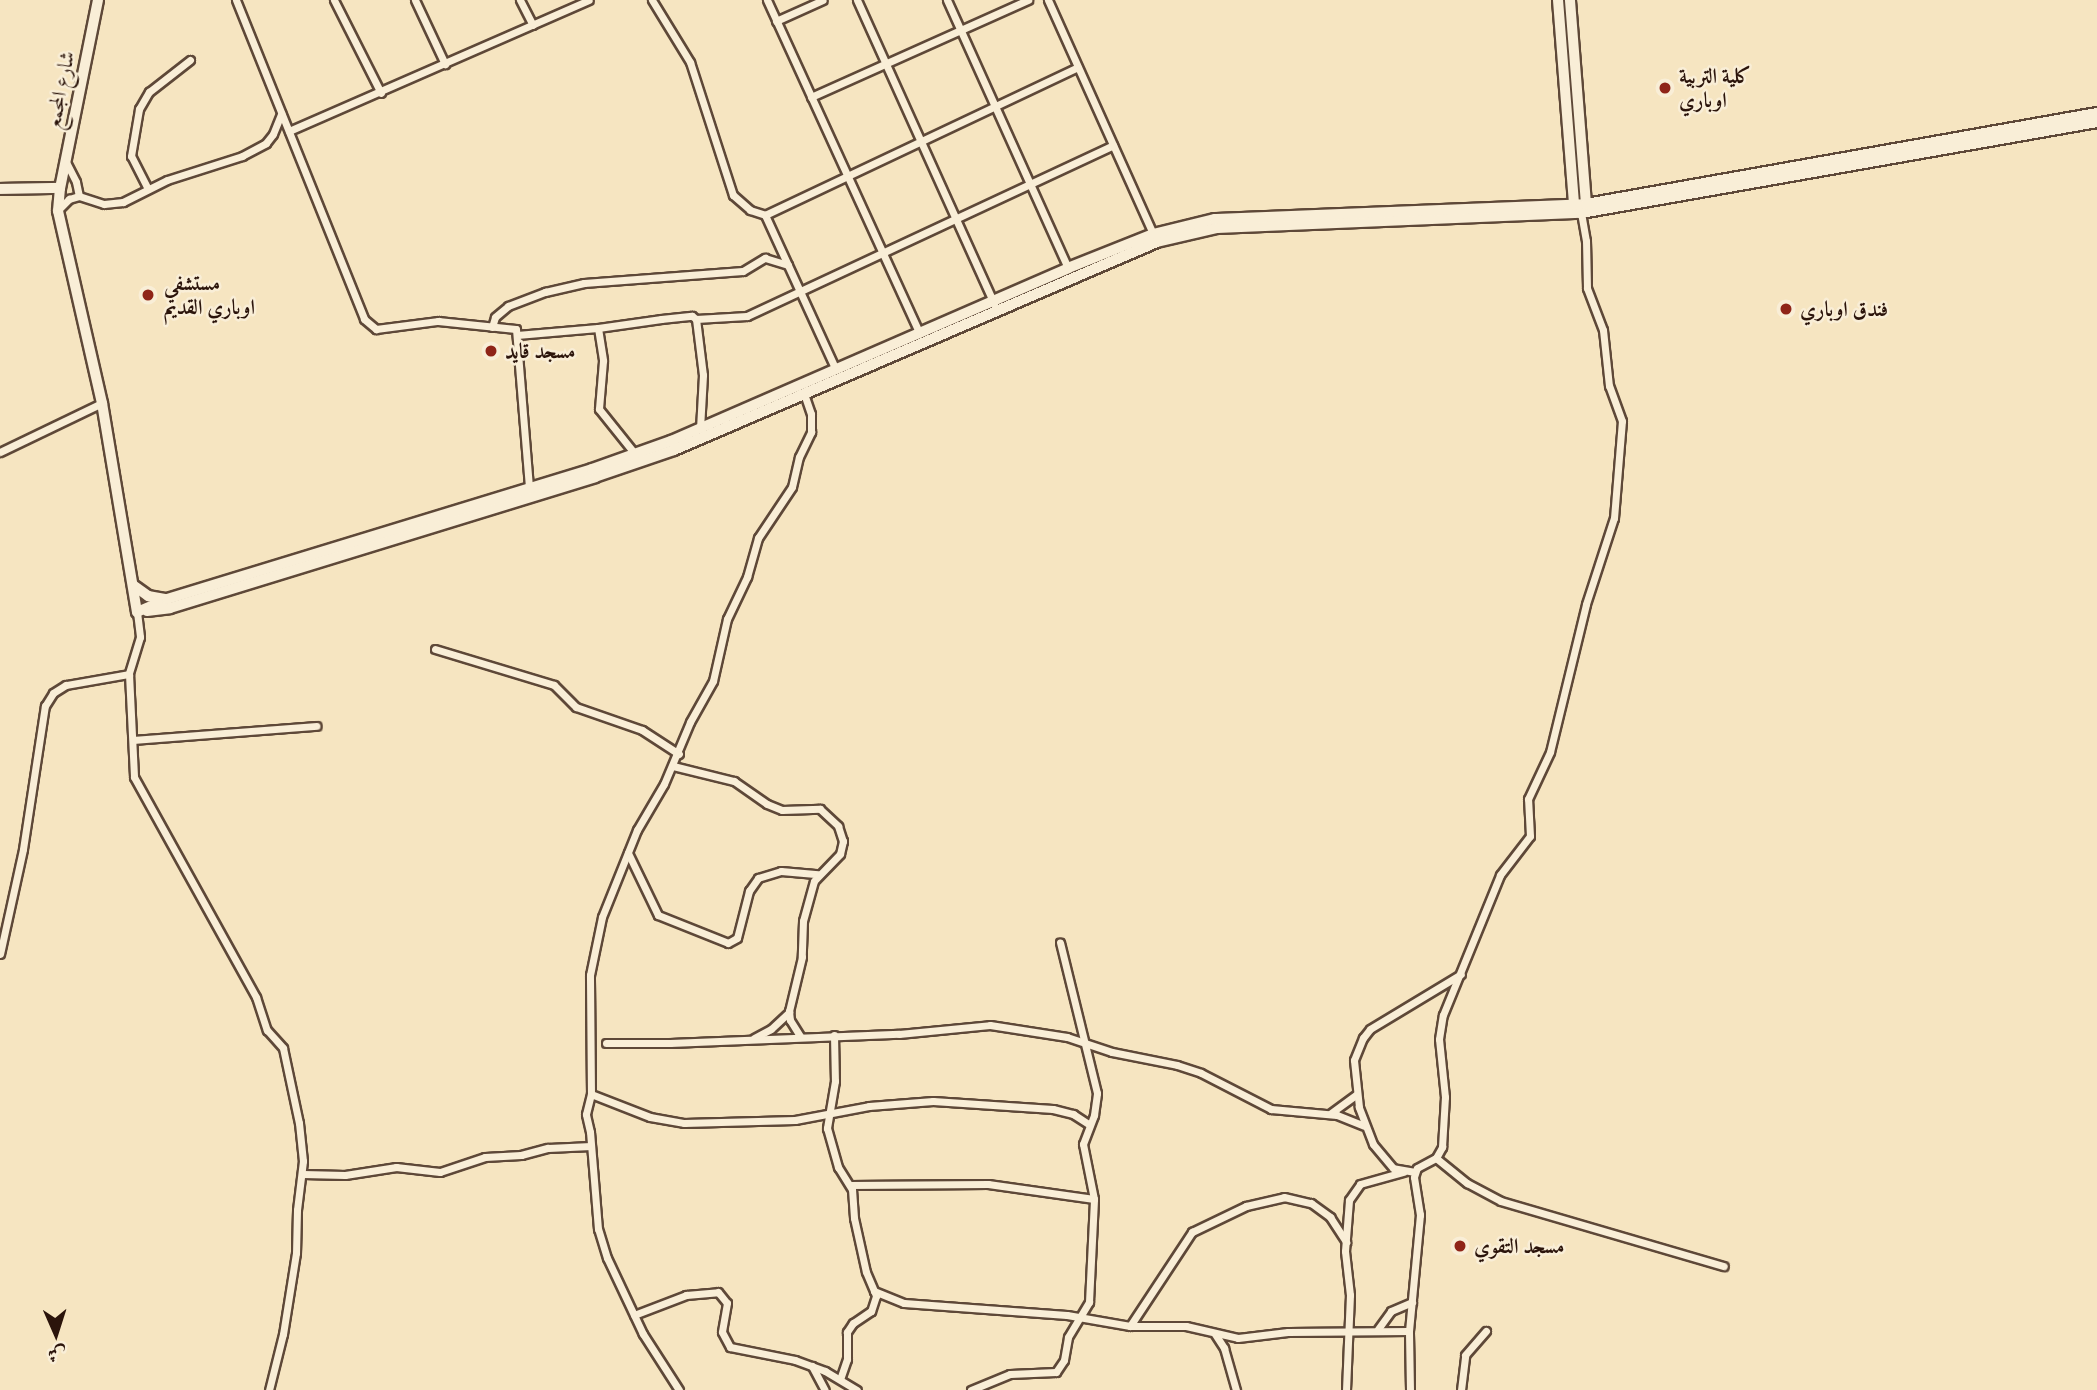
<!DOCTYPE html>
<meta charset="utf-8">
<style>
body{margin:0}
#map{position:relative;width:2097px;height:1390px;overflow:hidden;background:#f6e5c1;font-family:"Gentium Book Plus",Amiri,serif}
div>[style]{position:absolute}
[style*='--x']{left:calc(var(--x)*1px);top:calc(var(--y)*1px);width:calc(var(--w)*1px);rotate:calc(var(--a)*1deg)}
.roads{filter:drop-shadow(2px 0 #5e4838) drop-shadow(-2px 0 #5e4838) drop-shadow(0 2px #5e4838) drop-shadow(0 -2px #5e4838)}
.street>*{height:7px;margin:-3.5px;padding:0 3.5px;transform-origin:3.5px;border-radius:3.5px;background:#f9eed7}
.secondary>*{height:10px;margin:-5px;padding:0 5px;transform-origin:5px;border-radius:5px;background:#f9eed7}
.dots>*{width:19px;height:19px;translate:-50% -50%;box-sizing:border-box;border:4px solid #f9eed7;border-radius:50%}
span{translate:-50% -50%;white-space:nowrap;text-align:center;line-height:1.15;-webkit-text-stroke:5px #f9eed7;paint-order:stroke}
.poi-label{font-size:21px;color:#2b140b;font-weight:700}
.left{translate:0 -50%;text-align:left}
.street-label{font-size:21px;color:#2b140b}
.north{position:absolute;left:21px;top:1299px;width:70px;height:70px;-webkit-text-stroke:5px #f9eed7;paint-order:stroke;rotate:177deg;font-size:19px;font-weight:700;line-height:28px;text-align:center;color:#2b140b}
.north::after{content:'';display:block;margin:auto;width:24px;height:32px;background:#2b140b;clip-path:polygon(50% 0,100% 100%,50% 72%,0 100%)}
</style>
<div id="map">
<div class="roads">
<div class="street">
<i style="--x:236;--y:0;--w:344;--a:68.1"></i>
<i style="--x:364;--y:319;--w:16;--a:40"></i>
<i style="--x:376;--y:329;--w:63;--a:-7.4"></i>
<i style="--x:438;--y:321;--w:78;--a:5.9"></i>
<i style="--x:516;--y:329;--w:160;--a:85.3"></i>
<i style="--x:334;--y:0;--w:104;--a:63.2"></i>
<i style="--x:415;--y:0;--w:71;--a:64.9"></i>
<i style="--x:520;--y:0;--w:28;--a:63"></i>
<i style="--x:652;--y:0;--w:73;--a:58.5"></i>
<i style="--x:690;--y:62;--w:140;--a:72.1"></i>
<i style="--x:733;--y:195;--w:23;--a:41"></i>
<i style="--x:750;--y:210;--w:16;--a:18"></i>
<i style="--x:765;--y:215;--w:346;--a:-25.3"></i>
<i style="--x:767;--y:0;--w:367;--a:65.4"></i>
<i style="--x:857;--y:0;--w:333;--a:65.7"></i>
<i style="--x:947;--y:0;--w:294;--a:65.7"></i>
<i style="--x:1048;--y:0;--w:261;--a:65.8"></i>
<i style="--x:776;--y:21;--w:51;--a:-24.1"></i>
<i style="--x:811;--y:97;--w:238;--a:-24.1"></i>
<i style="--x:289;--y:131;--w:327;--a:-23.6"></i>
<i style="--x:66;--y:162;--w:22;--a:63"></i>
<i style="--x:76;--y:182;--w:14;--a:78"></i>
<i style="--x:148;--y:189;--w:37;--a:-117"></i>
<i style="--x:131;--y:156;--w:48;--a:-80.3"></i>
<i style="--x:139;--y:109;--w:20;--a:-60"></i>
<i style="--x:149;--y:92;--w:52;--a:-38"></i>
<i style="--x:60;--y:208;--w:13;--a:-45"></i>
<i style="--x:69;--y:199;--w:10;--a:-17"></i>
<i style="--x:79;--y:196;--w:26;--a:18"></i>
<i style="--x:104;--y:204;--w:19;--a:-6"></i>
<i style="--x:123;--y:202;--w:49;--a:-26.6"></i>
<i style="--x:167;--y:180;--w:79;--a:-17.7"></i>
<i style="--x:242;--y:156;--w:27;--a:-28"></i>
<i style="--x:266;--y:143;--w:11;--a:-52"></i>
<i style="--x:273;--y:134;--w:22;--a:-68"></i>
<i style="--x:765;--y:215;--w:170;--a:65.4"></i>
<i style="--x:696;--y:319;--w:51;--a:-3.4"></i>
<i style="--x:747;--y:316;--w:404;--a:-25"></i>
<i style="--x:492;--y:327;--w:10;--a:-73"></i>
<i style="--x:495;--y:317;--w:17;--a:-40"></i>
<i style="--x:508;--y:306;--w:40;--a:-21"></i>
<i style="--x:545;--y:292;--w:40;--a:-13"></i>
<i style="--x:584;--y:283;--w:159;--a:-4.3"></i>
<i style="--x:743;--y:271;--w:26;--a:-31"></i>
<i style="--x:765;--y:258;--w:24;--a:17"></i>
<i style="--x:598;--y:328;--w:64;--a:-8.1"></i>
<i style="--x:661;--y:319;--w:31;--a:-6"></i>
<i style="--x:692;--y:316;--w:5;--a:37"></i>
<i style="--x:696;--y:319;--w:56;--a:82.9"></i>
<i style="--x:703;--y:375;--w:54;--a:93.2"></i>
<i style="--x:517;--y:335;--w:81;--a:-4.9"></i>
<i style="--x:598;--y:328;--w:33;--a:81"></i>
<i style="--x:603;--y:361;--w:48;--a:94.8"></i>
<i style="--x:599;--y:409;--w:58;--a:51.3"></i>
<i style="--x:0;--y:452;--w:113;--a:-25.7"></i>
<i style="--x:137;--y:612;--w:25;--a:83"></i>
<i style="--x:140;--y:637;--w:39;--a:107"></i>
<i style="--x:129;--y:674;--w:103;--a:87.2"></i>
<i style="--x:134;--y:777;--w:252;--a:61"></i>
<i style="--x:256;--y:997;--w:35;--a:72"></i>
<i style="--x:267;--y:1030;--w:24;--a:48"></i>
<i style="--x:283;--y:1048;--w:77;--a:78"></i>
<i style="--x:299;--y:1123;--w:38;--a:84"></i>
<i style="--x:303;--y:1161;--w:49;--a:97"></i>
<i style="--x:297;--y:1210;--w:43;--a:91.3"></i>
<i style="--x:296;--y:1253;--w:82;--a:99.1"></i>
<i style="--x:283;--y:1334;--w:58;--a:104"></i>
<i style="--x:435;--y:649;--w:124;--a:16.8"></i>
<i style="--x:554;--y:685;--w:31;--a:45"></i>
<i style="--x:576;--y:707;--w:70;--a:19.2"></i>
<i style="--x:642;--y:730;--w:44;--a:33"></i>
<i style="--x:133;--y:740;--w:184;--a:-4.4"></i>
<i style="--x:673;--y:766;--w:63;--a:13.8"></i>
<i style="--x:734;--y:781;--w:40;--a:34.9"></i>
<i style="--x:767;--y:804;--w:16;--a:22"></i>
<i style="--x:782;--y:810;--w:38;--a:-2"></i>
<i style="--x:820;--y:809;--w:25;--a:43"></i>
<i style="--x:838;--y:826;--w:16;--a:72"></i>
<i style="--x:843;--y:841;--w:13;--a:103"></i>
<i style="--x:840;--y:854;--w:37;--a:134"></i>
<i style="--x:814;--y:881;--w:41;--a:105.4"></i>
<i style="--x:803;--y:921;--w:36;--a:92"></i>
<i style="--x:802;--y:957;--w:56;--a:103.5"></i>
<i style="--x:789;--y:1011;--w:9;--a:84"></i>
<i style="--x:790;--y:1020;--w:19;--a:58"></i>
<i style="--x:628;--y:853;--w:69;--a:64.2"></i>
<i style="--x:658;--y:915;--w:75;--a:21.8"></i>
<i style="--x:728;--y:943;--w:10;--a:-29"></i>
<i style="--x:737;--y:938;--w:49;--a:-75.7"></i>
<i style="--x:749;--y:891;--w:16;--a:-55"></i>
<i style="--x:758;--y:878;--w:24;--a:-17"></i>
<i style="--x:781;--y:871;--w:37;--a:5"></i>
<i style="--x:0;--y:954;--w:107;--a:-77.6"></i>
<i style="--x:23;--y:849;--w:145;--a:-81.3"></i>
<i style="--x:45;--y:706;--w:15;--a:-58"></i>
<i style="--x:53;--y:693;--w:15;--a:-32"></i>
<i style="--x:66;--y:685;--w:64;--a:-9.9"></i>
<i style="--x:834;--y:1035;--w:46;--a:88.8"></i>
<i style="--x:835;--y:1081;--w:48;--a:99.7"></i>
<i style="--x:827;--y:1128;--w:41;--a:74.2"></i>
<i style="--x:838;--y:1167;--w:26;--a:58"></i>
<i style="--x:852;--y:1189;--w:29;--a:86"></i>
<i style="--x:854;--y:1218;--w:55;--a:77.5"></i>
<i style="--x:866;--y:1272;--w:26;--a:67"></i>
<i style="--x:876;--y:1296;--w:16;--a:108"></i>
<i style="--x:871;--y:1311;--w:22;--a:146"></i>
<i style="--x:853;--y:1323;--w:11;--a:124"></i>
<i style="--x:847;--y:1332;--w:27;--a:90"></i>
<i style="--x:847;--y:1359;--w:21;--a:109"></i>
<i style="--x:754;--y:1038;--w:19;--a:-28"></i>
<i style="--x:771;--y:1029;--w:25;--a:-43"></i>
<i style="--x:606;--y:1043;--w:64;--a:0"></i>
<i style="--x:670;--y:1043;--w:229;--a:-2.3"></i>
<i style="--x:899;--y:1034;--w:91;--a:-5.6"></i>
<i style="--x:990;--y:1025;--w:78;--a:8.9"></i>
<i style="--x:1067;--y:1037;--w:47;--a:18.4"></i>
<i style="--x:1112;--y:1052;--w:66;--a:11.3"></i>
<i style="--x:1177;--y:1065;--w:25;--a:18"></i>
<i style="--x:1201;--y:1073;--w:79;--a:27.2"></i>
<i style="--x:1271;--y:1109;--w:66;--a:5.2"></i>
<i style="--x:1337;--y:1115;--w:29;--a:22"></i>
<i style="--x:591;--y:1094;--w:63;--a:21.3"></i>
<i style="--x:650;--y:1117;--w:35;--a:10"></i>
<i style="--x:684;--y:1123;--w:111;--a:-1.5"></i>
<i style="--x:795;--y:1120;--w:75;--a:-10.7"></i>
<i style="--x:869;--y:1106;--w:64;--a:-4.5"></i>
<i style="--x:933;--y:1101;--w:120;--a:3.8"></i>
<i style="--x:1053;--y:1109;--w:21;--a:14"></i>
<i style="--x:1073;--y:1114;--w:20;--a:33"></i>
<i style="--x:1331;--y:1113;--w:32;--a:-36"></i>
<i style="--x:1436;--y:1158;--w:40;--a:39"></i>
<i style="--x:1467;--y:1183;--w:38;--a:28"></i>
<i style="--x:1501;--y:1201;--w:232;--a:16.3"></i>
<i style="--x:1415;--y:1172;--w:22;--a:-170"></i>
<i style="--x:1393;--y:1168;--w:31;--a:-130"></i>
<i style="--x:1373;--y:1144;--w:40;--a:-111"></i>
<i style="--x:1359;--y:1107;--w:47;--a:-96.1"></i>
<i style="--x:1354;--y:1060;--w:24;--a:-68"></i>
<i style="--x:1363;--y:1038;--w:11;--a:-52"></i>
<i style="--x:1370;--y:1029;--w:106;--a:-31.1"></i>
<i style="--x:303;--y:1174;--w:42;--a:1.4"></i>
<i style="--x:345;--y:1175;--w:52;--a:-8.9"></i>
<i style="--x:396;--y:1167;--w:44;--a:6.5"></i>
<i style="--x:440;--y:1172;--w:47;--a:-18.4"></i>
<i style="--x:485;--y:1157;--w:36;--a:-3"></i>
<i style="--x:521;--y:1155;--w:28;--a:-15"></i>
<i style="--x:548;--y:1148;--w:43;--a:-2.7"></i>
<i style="--x:850;--y:1185;--w:138;--a:-0.4"></i>
<i style="--x:988;--y:1184;--w:107;--a:8.1"></i>
<i style="--x:874;--y:1291;--w:32;--a:22"></i>
<i style="--x:904;--y:1303;--w:163;--a:4.2"></i>
<i style="--x:1067;--y:1315;--w:64;--a:9.9"></i>
<i style="--x:1130;--y:1326;--w:56;--a:0"></i>
<i style="--x:1186;--y:1326;--w:53;--a:13"></i>
<i style="--x:1238;--y:1338;--w:50;--a:-6.8"></i>
<i style="--x:1288;--y:1332;--w:121;--a:-0.5"></i>
<i style="--x:634;--y:1315;--w:56;--a:-21"></i>
<i style="--x:686;--y:1295;--w:32;--a:-5"></i>
<i style="--x:718;--y:1292;--w:14;--a:51"></i>
<i style="--x:727;--y:1303;--w:29;--a:100"></i>
<i style="--x:722;--y:1332;--w:17;--a:62"></i>
<i style="--x:730;--y:1347;--w:66;--a:11.3"></i>
<i style="--x:795;--y:1360;--w:32;--a:20"></i>
<i style="--x:825;--y:1371;--w:37;--a:31"></i>
<i style="--x:1130;--y:1326;--w:113;--a:-56.6"></i>
<i style="--x:1192;--y:1232;--w:60;--a:-25.7"></i>
<i style="--x:1246;--y:1206;--w:39;--a:-13"></i>
<i style="--x:1284;--y:1197;--w:28;--a:13"></i>
<i style="--x:1311;--y:1203;--w:24;--a:36"></i>
<i style="--x:1330;--y:1217;--w:30;--a:57"></i>
<i style="--x:1378;--y:1329;--w:22;--a:-54"></i>
<i style="--x:1391;--y:1311;--w:23;--a:-23"></i>
<i style="--x:1215;--y:1334;--w:17;--a:57"></i>
<i style="--x:1224;--y:1348;--w:44;--a:74.1"></i>
<i style="--x:812;--y:1366;--w:27;--a:62"></i>
<i style="--x:679;--y:1390;--w:67;--a:-122.7"></i>
<i style="--x:643;--y:1334;--w:84;--a:-115.3"></i>
<i style="--x:607;--y:1258;--w:30;--a:-107"></i>
<i style="--x:598;--y:1229;--w:97;--a:-94.7"></i>
<i style="--x:590;--y:1132;--w:18;--a:-103"></i>
<i style="--x:586;--y:1114;--w:21;--a:-76"></i>
<i style="--x:591;--y:1094;--w:119;--a:-90.5"></i>
<i style="--x:590;--y:975;--w:59;--a:-78.3"></i>
<i style="--x:602;--y:917;--w:94;--a:-68.1"></i>
<i style="--x:637;--y:830;--w:53;--a:-59.6"></i>
<i style="--x:664;--y:784;--w:67;--a:-67.2"></i>
<i style="--x:690;--y:722;--w:47;--a:-60.7"></i>
<i style="--x:713;--y:681;--w:64;--a:-77.3"></i>
<i style="--x:727;--y:619;--w:47;--a:-64.5"></i>
<i style="--x:747;--y:577;--w:41;--a:-74.2"></i>
<i style="--x:758;--y:538;--w:61;--a:-56.3"></i>
<i style="--x:792;--y:487;--w:31;--a:-77"></i>
<i style="--x:799;--y:457;--w:28;--a:-64"></i>
<i style="--x:811;--y:432;--w:18;--a:-90"></i>
<i style="--x:811;--y:414;--w:21;--a:-109"></i>
<i style="--x:971;--y:1390;--w:42;--a:-22.3"></i>
<i style="--x:1010;--y:1374;--w:46;--a:-2.5"></i>
<i style="--x:1056;--y:1372;--w:14;--a:-56"></i>
<i style="--x:1064;--y:1360;--w:23;--a:-80"></i>
<i style="--x:1068;--y:1337;--w:41;--a:-59"></i>
<i style="--x:1089;--y:1302;--w:103;--a:-87.2"></i>
<i style="--x:1094;--y:1199;--w:56;--a:-101.3"></i>
<i style="--x:1083;--y:1144;--w:31;--a:-69"></i>
<i style="--x:1094;--y:1115;--w:22;--a:-82"></i>
<i style="--x:1097;--y:1093;--w:155;--a:-103.8"></i>
<i style="--x:1346;--y:1390;--w:95;--a:-87.6"></i>
<i style="--x:1350;--y:1295;--w:44;--a:-96.5"></i>
<i style="--x:1345;--y:1251;--w:51;--a:-85.5"></i>
<i style="--x:1349;--y:1200;--w:19;--a:-55"></i>
<i style="--x:1360;--y:1184;--w:45;--a:-15.6"></i>
<i style="--x:1410;--y:1390;--w:59;--a:-91"></i>
<i style="--x:1409;--y:1331;--w:117;--a:-84.6"></i>
<i style="--x:1420;--y:1215;--w:38;--a:-99"></i>
<i style="--x:1414;--y:1177;--w:9;--a:-72"></i>
<i style="--x:1417;--y:1168;--w:21;--a:-28"></i>
<i style="--x:1436;--y:1158;--w:13;--a:-61"></i>
<i style="--x:1442;--y:1147;--w:50;--a:-86.6"></i>
<i style="--x:1445;--y:1097;--w:58;--a:-95.9"></i>
<i style="--x:1439;--y:1039;--w:24;--a:-81"></i>
<i style="--x:1443;--y:1015;--w:151;--a:-67.8"></i>
<i style="--x:1500;--y:875;--w:49;--a:-52.4"></i>
<i style="--x:1530;--y:836;--w:37;--a:-93"></i>
<i style="--x:1528;--y:799;--w:52;--a:-64.9"></i>
<i style="--x:1550;--y:752;--w:152;--a:-76.3"></i>
<i style="--x:1586;--y:604;--w:90;--a:-72"></i>
<i style="--x:1614;--y:518;--w:97;--a:-85.3"></i>
<i style="--x:1622;--y:421;--w:37;--a:-110"></i>
<i style="--x:1609;--y:386;--w:56;--a:-96.1"></i>
<i style="--x:1603;--y:330;--w:45;--a:-110.9"></i>
<i style="--x:1587;--y:288;--w:47;--a:-91.2"></i>
<i style="--x:1586;--y:241;--w:28;--a:-100"></i>
<i style="--x:1461;--y:1390;--w:35;--a:-83"></i>
<i style="--x:1465;--y:1355;--w:32;--a:-49"></i>
</div>
<div class="secondary">
<i style="--x:98;--y:0;--w:192;--a:101.4"></i>
<i style="--x:60;--y:188;--w:23;--a:95"></i>
<i style="--x:58;--y:211;--w:197;--a:77.1"></i>
<i style="--x:102;--y:403;--w:212;--a:80.5"></i>
<i style="--x:1558;--y:0;--w:206;--a:85.5"></i>
<i style="--x:1574;--y:205;--w:11;--a:49"></i>
<i style="--x:1581;--y:213;--w:10;--a:-61"></i>
<i style="--x:1586;--y:204;--w:205;--a:-94.5"></i>
<i style="--x:0;--y:189;--w:60;--a:-1"></i>
<i style="--x:133;--y:585;--w:19;--a:36"></i>
<i style="--x:148;--y:596;--w:17;--a:10"></i>
<i style="--x:147;--y:611;--w:23;--a:-7"></i>
<i style="--x:170;--y:608;--w:445;--a:-17.1"></i>
<i style="--x:595;--y:477;--w:83;--a:-18.9"></i>
<i style="--x:674;--y:450;--w:526;--a:-23.3"></i>
<i style="--x:1157;--y:242;--w:62;--a:-13.1"></i>
<i style="--x:1217;--y:228;--w:364;--a:-2.4"></i>
<i style="--x:1581;--y:213;--w:524;--a:-10"></i>
<i style="--x:137;--y:612;--w:33;--a:-23"></i>
<i style="--x:167;--y:599;--w:444;--a:-17"></i>
<i style="--x:592;--y:469;--w:84;--a:-19.5"></i>
<i style="--x:671;--y:441;--w:433;--a:-23.5"></i>
<i style="--x:1068;--y:268;--w:92;--a:-21.8"></i>
<i style="--x:1153;--y:234;--w:64;--a:-13.6"></i>
<i style="--x:1215;--y:219;--w:371;--a:-2.3"></i>
<i style="--x:1586;--y:204;--w:519;--a:-10.1"></i>
</div>
</div>
<div class="dots">
<i style="left:1665px;top:88px;background:#8f2418"></i>
<i style="left:148px;top:295px;background:#8f2418"></i>
<i style="left:1786px;top:309px;background:#8f2418"></i>
<i style="left:491px;top:351px;background:#8f2418"></i>
<i style="left:1460px;top:1246px;background:#8f2418"></i>
</div>
<div class="poi-label">
<span class="left" style="left:1679px;top:88px">كلية التربية<br>اوباري</span>
<span class="left" style="left:164px;top:295px">مستشفي<br>اوباري القديم</span>
<span class="left" style="left:1800px;top:309px">فندق اوباري</span>
<span class="left" style="left:505px;top:351px">مسجد قايد</span>
<span class="left" style="left:1474px;top:1246px">مسجد التقوي</span>
</div>
<div class="street-label">
<span style="left:60px;top:90px;rotate:-79deg">شارع المجمع</span>
</div>
<div class="north">ش</div>
</div>
